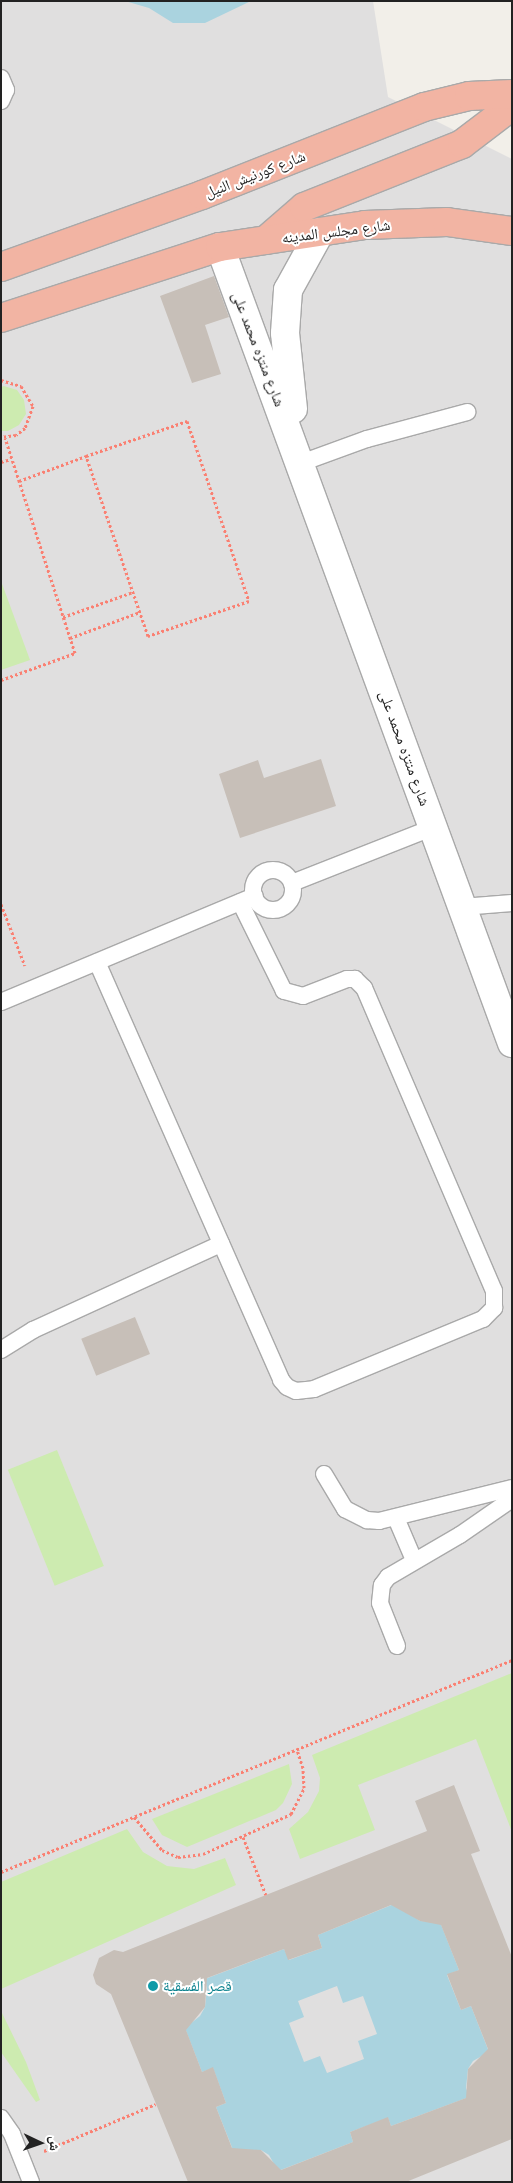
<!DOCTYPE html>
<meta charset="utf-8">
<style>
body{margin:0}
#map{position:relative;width:513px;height:2183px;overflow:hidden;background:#f2efe9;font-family:Inter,"Noto Naskh Arabic",sans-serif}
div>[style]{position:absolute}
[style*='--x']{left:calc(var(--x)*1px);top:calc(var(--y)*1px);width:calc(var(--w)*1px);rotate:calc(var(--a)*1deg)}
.residential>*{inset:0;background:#e0dfdf}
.grass>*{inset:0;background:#cdebb0;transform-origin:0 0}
.water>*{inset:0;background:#aad3df}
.building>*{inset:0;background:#c7bfb8;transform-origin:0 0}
.path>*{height:3px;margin-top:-1.5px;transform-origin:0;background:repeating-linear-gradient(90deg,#fa8072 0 2.5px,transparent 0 5px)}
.roads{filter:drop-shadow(1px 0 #a9a9a9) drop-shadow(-1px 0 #a9a9a9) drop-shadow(0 1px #a9a9a9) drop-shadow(0 -1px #a9a9a9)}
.service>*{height:16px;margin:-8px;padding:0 8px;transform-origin:8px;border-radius:8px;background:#fff}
.service>.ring{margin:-8px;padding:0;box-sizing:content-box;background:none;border:16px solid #fff;border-radius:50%}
.minor>*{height:28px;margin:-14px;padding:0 14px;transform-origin:14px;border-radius:14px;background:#fff}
.trunk>*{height:28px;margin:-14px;padding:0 14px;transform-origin:14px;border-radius:14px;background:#f2b4a3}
.dots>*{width:14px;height:14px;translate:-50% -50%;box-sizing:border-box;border:2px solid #fff;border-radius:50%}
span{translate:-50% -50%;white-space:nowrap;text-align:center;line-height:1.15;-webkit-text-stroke:4px #fff;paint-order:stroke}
.street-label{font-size:15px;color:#222}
.culture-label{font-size:15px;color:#0d838f}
.left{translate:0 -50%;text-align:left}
.frame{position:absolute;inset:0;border:2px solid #222;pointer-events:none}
.north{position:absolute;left:15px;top:2118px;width:50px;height:50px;-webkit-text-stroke:4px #fff;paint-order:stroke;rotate:93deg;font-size:14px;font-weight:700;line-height:20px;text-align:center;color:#222}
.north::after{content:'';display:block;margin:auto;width:18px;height:22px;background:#222;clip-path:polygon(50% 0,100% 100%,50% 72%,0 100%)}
</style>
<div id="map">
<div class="residential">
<i style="clip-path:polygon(1px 1px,373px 1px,388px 97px,512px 159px,512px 2182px,1px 2182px)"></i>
</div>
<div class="grass">
<i style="clip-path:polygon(4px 386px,17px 390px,24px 400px,26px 414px,19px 425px,8px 431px,1px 431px,1px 387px)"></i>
<i style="clip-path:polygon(1px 581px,30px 660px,1px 670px)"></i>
<i style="left:57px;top:1450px;width:125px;height:53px;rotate:68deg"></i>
<i style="clip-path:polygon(512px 1673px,512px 1832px,476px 1739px,358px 1785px,375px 1830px,300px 1859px,289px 1829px,308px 1812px,319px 1791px,320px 1778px,312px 1755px)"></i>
<i style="clip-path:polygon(289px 1764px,292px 1784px,283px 1803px,276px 1810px,187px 1847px,162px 1835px,152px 1819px)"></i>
<i style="clip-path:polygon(127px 1829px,143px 1852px,167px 1866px,194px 1869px,225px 1858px,236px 1885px,1px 1989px,1px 1882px)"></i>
<i style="clip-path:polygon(1px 2011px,26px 2062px,40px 2100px,36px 2102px,1px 2052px)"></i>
</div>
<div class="water">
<i style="clip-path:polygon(125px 1px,251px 1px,205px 23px,173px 23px,149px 8px)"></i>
<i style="clip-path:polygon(evenodd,394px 1904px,420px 1921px,440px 1922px,459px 1970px,447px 1975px,461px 2010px,471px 2006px,489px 2052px,473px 2061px,468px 2069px,466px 2088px,469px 2097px,391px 2126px,388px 2118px,350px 2132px,353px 2142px,278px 2171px,269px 2155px,261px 2150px,233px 2150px,216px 2107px,226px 2103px,213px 2068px,202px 2072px,185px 2028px,200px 2016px,205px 2007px,207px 1988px,205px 1979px,284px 1949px,289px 1960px,322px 1948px,318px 1935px,394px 1904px,337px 1986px,343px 2003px,363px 1996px,377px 2034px,358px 2041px,364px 2059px,327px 2073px,320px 2056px,304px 2062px,289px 2023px,304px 2017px,298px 2001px,337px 1986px)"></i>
</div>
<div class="building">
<i style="clip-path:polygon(214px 276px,229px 317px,205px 325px,221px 374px,192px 383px,160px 296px)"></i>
<i style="clip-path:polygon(321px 759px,336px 806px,240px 838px,219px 774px,258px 760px,264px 778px)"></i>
<i style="left:135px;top:1317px;width:40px;height:58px;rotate:68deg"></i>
<i style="clip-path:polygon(evenodd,454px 1785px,480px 1851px,471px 1854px,512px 1957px,512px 2139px,406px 2182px,188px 2182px,111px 1994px,96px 1984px,93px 1975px,99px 1958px,114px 1950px,123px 1952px,427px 1831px,415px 1801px,454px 1785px,391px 1905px,420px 1921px,441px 1925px,459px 1970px,447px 1974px,461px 2010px,471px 2006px,488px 2049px,468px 2069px,466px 2098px,391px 2126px,388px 2117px,350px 2132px,353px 2142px,281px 2170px,261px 2150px,232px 2148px,216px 2107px,226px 2103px,213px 2067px,202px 2072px,186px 2030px,205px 2007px,207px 1978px,284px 1949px,288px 1960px,322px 1948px,318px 1935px,391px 1905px)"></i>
</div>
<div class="path">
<i style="--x:1;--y:380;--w:21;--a:17"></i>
<i style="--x:21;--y:386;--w:23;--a:59"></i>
<i style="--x:33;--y:406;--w:23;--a:110"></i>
<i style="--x:25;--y:428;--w:11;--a:142"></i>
<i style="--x:16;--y:435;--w:15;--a:172"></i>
<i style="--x:1;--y:462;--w:10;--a:-17"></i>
<i style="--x:19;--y:481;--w:72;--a:-20.5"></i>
<i style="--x:86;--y:456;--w:107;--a:-19.1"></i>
<i style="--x:187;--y:421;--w:190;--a:71"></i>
<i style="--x:249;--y:601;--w:107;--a:160.9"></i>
<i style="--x:148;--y:636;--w:190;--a:-109"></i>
<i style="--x:63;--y:617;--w:74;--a:-19.7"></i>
<i style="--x:70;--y:638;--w:75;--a:-20.4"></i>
<i style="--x:1;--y:680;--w:79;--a:-20"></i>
<i style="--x:75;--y:653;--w:226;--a:-108"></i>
<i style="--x:1;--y:904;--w:66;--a:68.8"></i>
<i style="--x:134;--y:1817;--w:43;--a:49.7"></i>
<i style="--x:162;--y:1850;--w:17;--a:24"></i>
<i style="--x:178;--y:1857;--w:25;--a:-7"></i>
<i style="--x:203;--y:1854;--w:97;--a:-24.4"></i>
<i style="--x:291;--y:1814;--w:29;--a:-63"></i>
<i style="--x:304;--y:1788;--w:20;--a:-93"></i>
<i style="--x:303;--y:1768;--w:19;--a:-108"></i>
<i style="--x:243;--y:1837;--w:62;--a:68.4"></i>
<i style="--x:1;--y:1872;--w:553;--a:-22.53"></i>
<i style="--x:44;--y:2151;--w:121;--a:-22.8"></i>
</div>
<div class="roads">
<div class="service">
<i style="--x:1;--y:78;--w:13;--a:67"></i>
<i style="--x:6;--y:90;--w:12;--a:114"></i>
<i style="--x:301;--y:463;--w:70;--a:-20"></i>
<i style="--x:367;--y:439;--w:104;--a:-15.1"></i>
<i class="ring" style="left:253px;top:870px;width:24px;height:24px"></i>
<i style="--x:292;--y:883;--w:153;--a:-21.5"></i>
<i style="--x:462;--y:907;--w:50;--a:-4.6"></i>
<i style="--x:97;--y:962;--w:457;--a:66.2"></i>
<i style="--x:281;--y:1380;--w:9;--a:49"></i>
<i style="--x:287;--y:1387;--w:10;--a:24"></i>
<i style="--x:296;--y:1391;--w:18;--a:-6"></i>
<i style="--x:314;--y:1389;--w:183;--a:-22.5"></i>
<i style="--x:483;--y:1319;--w:16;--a:-45"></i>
<i style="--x:494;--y:1308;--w:17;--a:-90"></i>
<i style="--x:494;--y:1291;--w:330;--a:-113.2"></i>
<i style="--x:364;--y:988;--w:13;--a:-135"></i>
<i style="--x:355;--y:979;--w:8;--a:180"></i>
<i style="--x:347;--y:979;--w:47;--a:158.9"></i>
<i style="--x:303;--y:996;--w:20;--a:-165"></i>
<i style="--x:284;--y:991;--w:99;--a:-116.3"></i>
<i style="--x:1;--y:1002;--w:275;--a:-22.7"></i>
<i style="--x:1;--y:1350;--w:38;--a:-32"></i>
<i style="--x:33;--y:1330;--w:207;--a:-24.6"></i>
<i style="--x:324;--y:1474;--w:41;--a:59"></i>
<i style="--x:345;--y:1509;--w:25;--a:27"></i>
<i style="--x:367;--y:1520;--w:12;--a:5"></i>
<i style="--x:379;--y:1521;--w:137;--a:-13.9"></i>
<i style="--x:396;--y:1518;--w:46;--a:66.8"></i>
<i style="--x:397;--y:1646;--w:46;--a:-111.6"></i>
<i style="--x:380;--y:1603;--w:18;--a:-84"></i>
<i style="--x:382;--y:1585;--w:10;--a:-53"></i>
<i style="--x:388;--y:1577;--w:83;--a:-30.3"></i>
<i style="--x:460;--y:1535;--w:63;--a:-34.7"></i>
<i style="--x:1;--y:2118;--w:19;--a:55"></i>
<i style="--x:12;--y:2134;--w:52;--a:68.4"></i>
</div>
<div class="minor">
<i style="--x:220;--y:247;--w:848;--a:69.86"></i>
<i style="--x:293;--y:409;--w:76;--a:-96"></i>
<i style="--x:285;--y:333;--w:43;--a:-86"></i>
<i style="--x:288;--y:290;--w:66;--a:-61.1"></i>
</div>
<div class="trunk">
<i style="--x:266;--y:240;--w:50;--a:-41"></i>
<i style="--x:304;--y:207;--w:170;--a:-21.7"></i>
<i style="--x:462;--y:144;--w:63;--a:-37.2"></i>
<i style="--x:1;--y:267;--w:214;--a:-19.7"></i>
<i style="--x:202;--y:195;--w:239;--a:-21.6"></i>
<i style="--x:424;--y:107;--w:46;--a:-13.7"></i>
<i style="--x:469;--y:96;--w:43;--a:-2.7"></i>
<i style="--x:1;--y:318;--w:230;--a:-18"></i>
<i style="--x:220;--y:247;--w:147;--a:-8.6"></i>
<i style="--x:365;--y:225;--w:82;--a:-2.1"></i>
<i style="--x:447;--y:222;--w:66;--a:7.9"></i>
</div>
</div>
<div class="dots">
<i style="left:153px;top:1986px;background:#0f9aa8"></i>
</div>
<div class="street-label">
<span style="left:255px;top:174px;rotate:-21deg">شارع كورنيش النيل</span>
<span style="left:336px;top:231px;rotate:-7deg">شارع مجلس المدينه</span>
<span style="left:259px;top:349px;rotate:69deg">شارع منتزه محمد على</span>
<span style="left:405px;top:748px;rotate:70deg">شارع منتزه محمد على</span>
</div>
<div class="culture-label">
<span class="left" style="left:163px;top:1986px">قصر الفسقية</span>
</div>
<div class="frame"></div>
<div class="north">ش</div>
</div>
